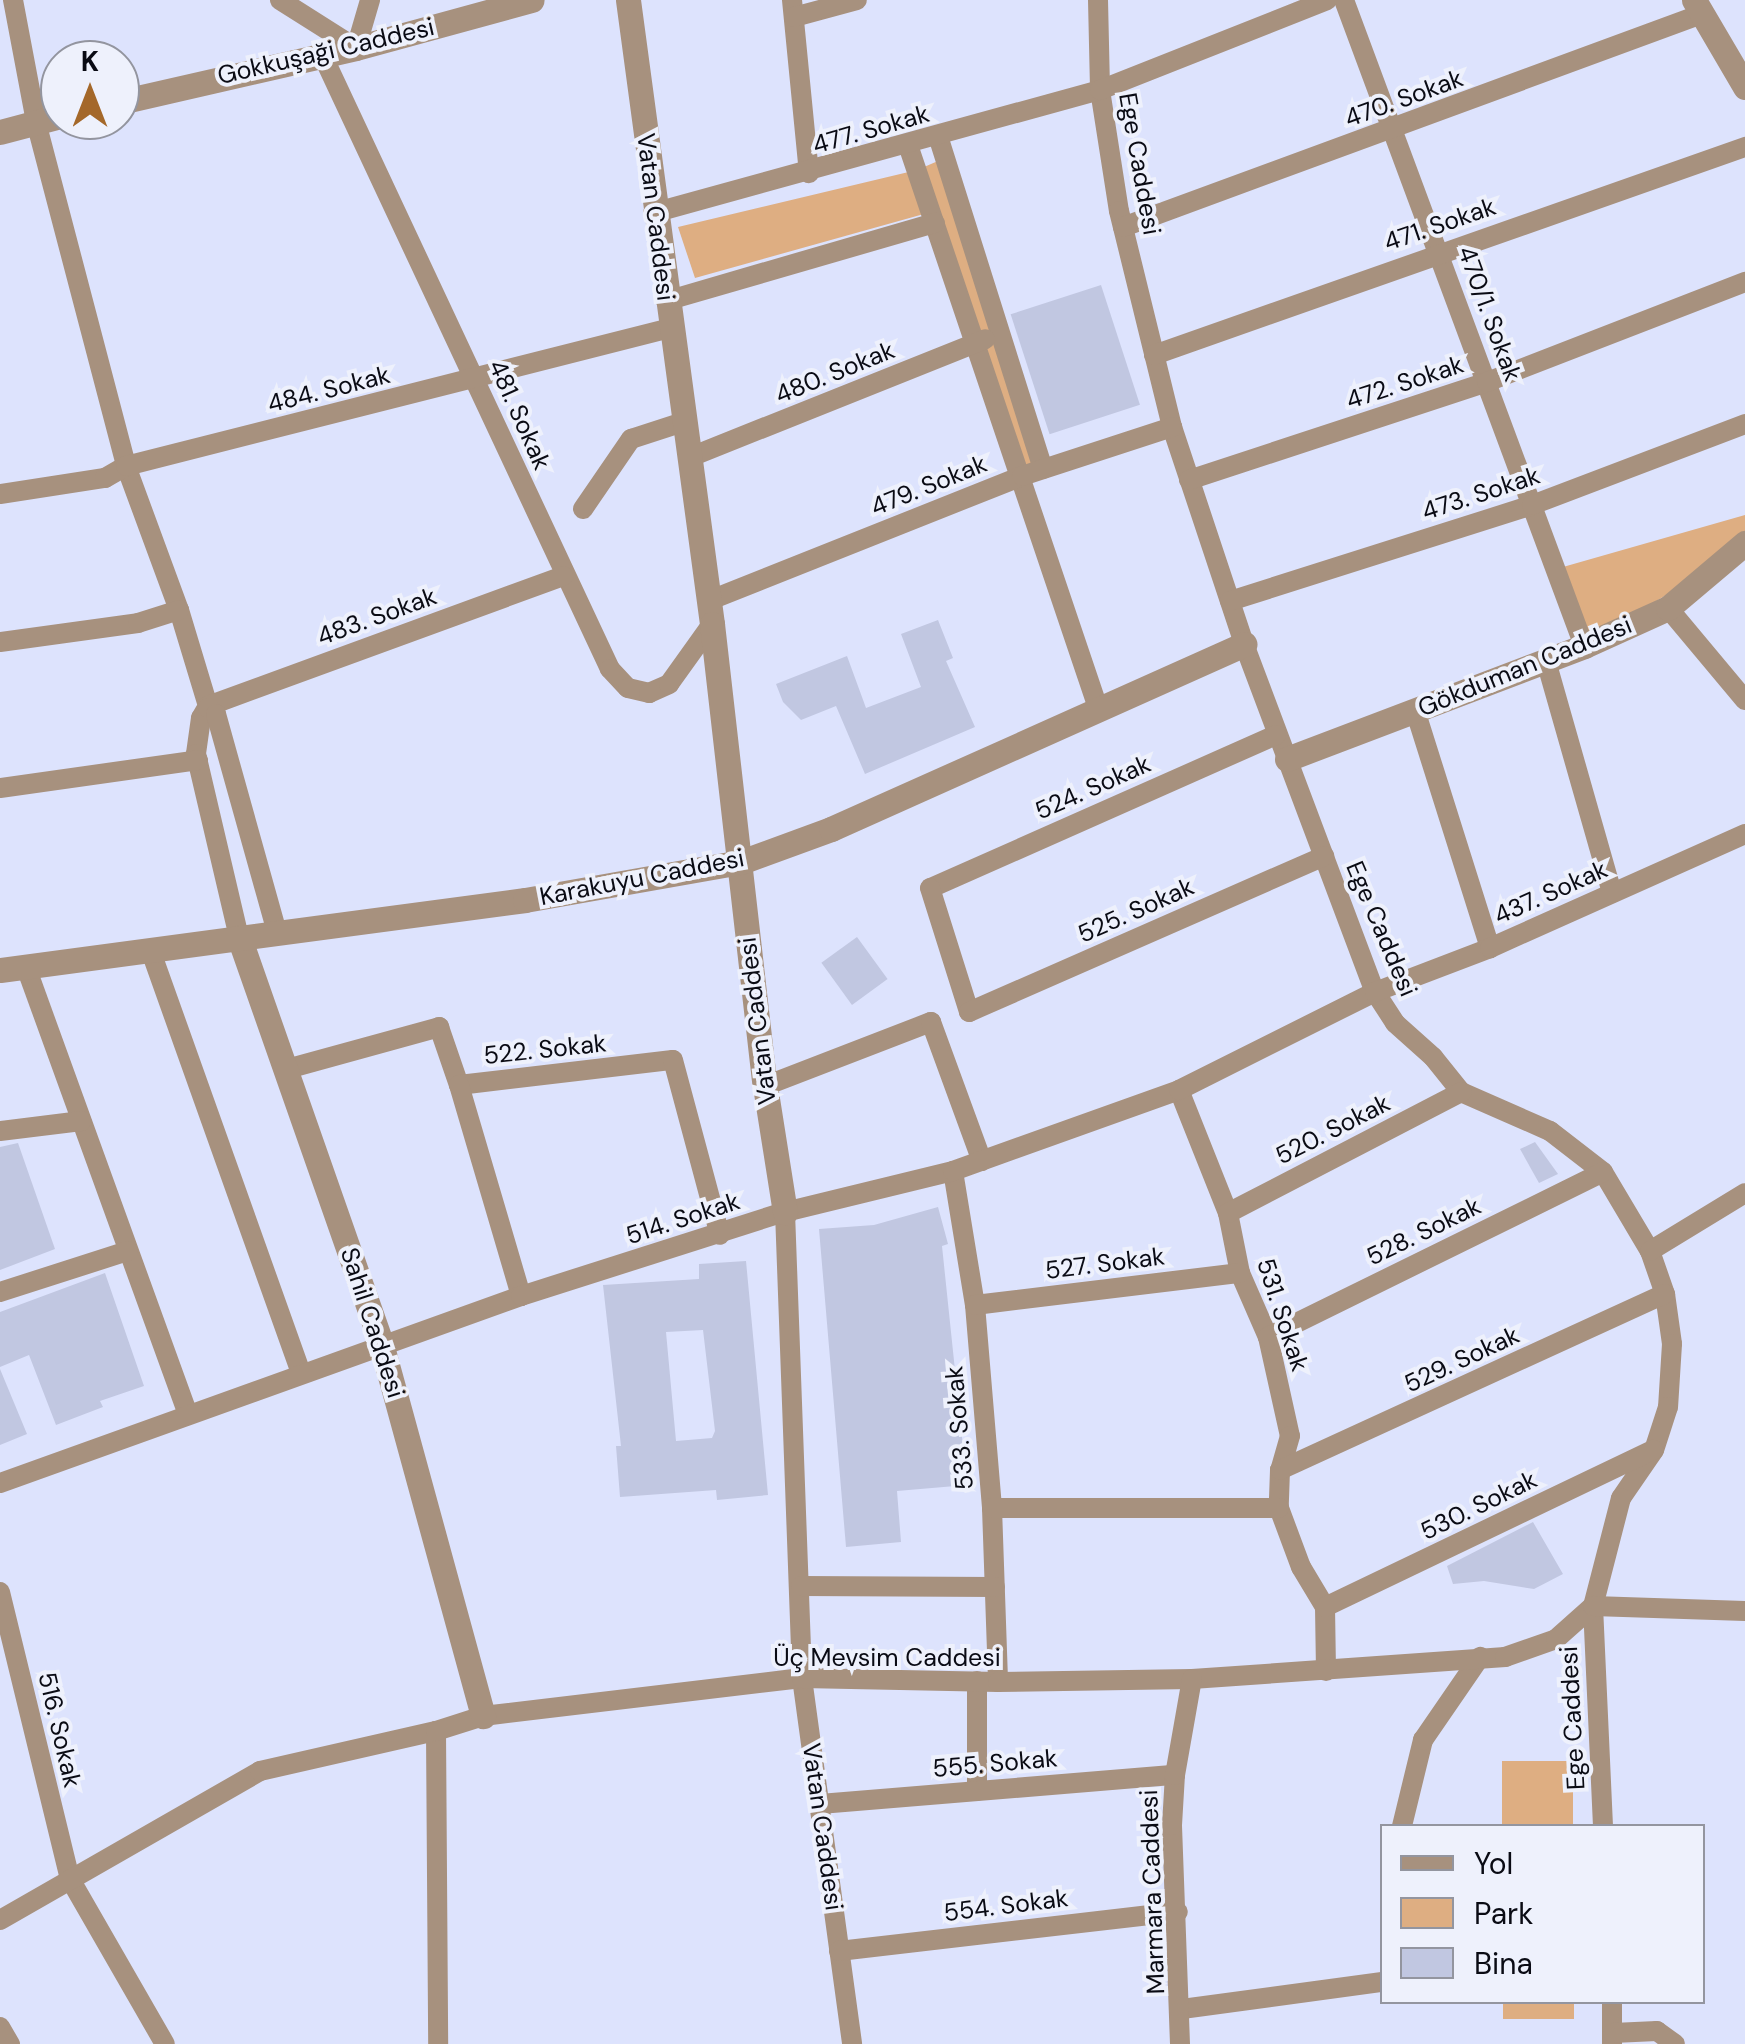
<!DOCTYPE html>
<meta charset="utf-8">
<style>
body{margin:0}
#map{position:relative;width:1745px;height:2044px;overflow:hidden;background:#dde3fd;font-family:"DM Sans",sans-serif}
div>[style]{position:absolute}
[style*='--x']{left:calc(var(--x)*1px);top:calc(var(--y)*1px);width:calc(var(--w)*1px);rotate:calc(var(--a)*1deg)}
.green>*{inset:0;background:#deae82;transform-origin:0 0}
.building>*{inset:0;background:#c1c7e1;transform-origin:0 0}
.minor>*{height:20px;margin:-10px;padding:0 10px;transform-origin:10px;border-radius:10px;background:#a7917e}
.tertiary>*{height:25px;margin:-12.5px;padding:0 12.5px;transform-origin:12.5px;border-radius:12.5px;background:#a7917e}
span{translate:-50% -50%;white-space:nowrap;text-align:center;line-height:1.15;-webkit-text-stroke:8px #eef1fc;paint-order:stroke}
.street-label{font-size:25px;color:#0a0b14}
.legend{position:absolute;left:1380px;top:1824px;width:325px;height:180px;box-sizing:border-box;background:#eef1fc;border:2px solid #93959f;margin:0;padding:12px 18px;list-style:none;font-size:30px;color:#0a0b14}
.legend li{display:flex;align-items:center;gap:20px;height:50px}
.legend b{width:50px;border:2px solid #93959f}
.north{position:absolute;left:40px;top:40px;width:100px;height:100px;box-sizing:border-box;background:#eef1fc;border:2px solid #93959f;border-radius:50%;rotate:0deg;font-size:28px;font-weight:700;line-height:40px;text-align:center;color:#0a0b14}
.north::after{content:'';display:block;margin:auto;width:35px;height:45px;background:#a4682a;clip-path:polygon(50% 0,100% 100%,50% 72%,0 100%)}
</style>
<div id="map">
<div class="green">
<i style="clip-path:polygon(945px 158px,1043px 469px,1022px 476px,931px 212px,695px 278px,678px 227px,917px 170px)"></i>
<i style="clip-path:polygon(1745px 515px,1745px 546px,1584px 646px,1556px 569px)"></i>
<i style="left:1502px;top:1761px;width:71px;height:65px"></i>
<i style="left:1503px;top:2002px;width:71px;height:17px"></i>
</div>
<div class="building">
<i style="left:1101px;top:285px;width:126px;height:95px;rotate:72deg"></i>
<i style="clip-path:polygon(938px 620px,953px 658px,946px 661px,975px 727px,865px 774px,836px 706px,801px 720px,783px 702px,776px 684px,847px 656px,866px 708px,921px 687px,901px 634px)"></i>
<i style="left:857px;top:937px;width:52px;height:44px;rotate:54deg"></i>
<i style="clip-path:polygon(1535px 1142px,1558px 1174px,1539px 1183px,1520px 1149px)"></i>
<i style="clip-path:polygon(18px 1143px,55px 1249px,0 1270px,0 1147px)"></i>
<i style="clip-path:polygon(938px 1207px,948px 1244px,942px 1246px,967px 1485px,897px 1491px,901px 1542px,846px 1547px,819px 1229px,874px 1225px)"></i>
<i style="clip-path:polygon(evenodd,746px 1261px,768px 1495px,717px 1500px,716px 1490px,620px 1497px,616px 1446px,621px 1446px,603px 1285px,699px 1279px,699px 1264px,746px 1261px,703px 1330px,715px 1431px,712px 1438px,676px 1441px,666px 1332px,703px 1330px)"></i>
<i style="clip-path:polygon(105px 1273px,144px 1386px,100px 1401px,103px 1407px,56px 1425px,29px 1355px,0 1367px,0 1312px)"></i>
<i style="clip-path:polygon(0 1369px,27px 1434px,0 1445px)"></i>
<i style="clip-path:polygon(1533px 1522px,1563px 1574px,1534px 1589px,1484px 1581px,1453px 1584px,1447px 1566px)"></i>
</div>
<div class="minor">
<i style="--x:13;--y:0;--w:124;--a:79.3"></i>
<i style="--x:36;--y:122;--w:356;--a:75.3"></i>
<i style="--x:126;--y:466;--w:153;--a:69.8"></i>
<i style="--x:179;--y:610;--w:100;--a:73.2"></i>
<i style="--x:208;--y:706;--w:14;--a:120"></i>
<i style="--x:201;--y:718;--w:36;--a:98"></i>
<i style="--x:196;--y:754;--w:188;--a:76.8"></i>
<i style="--x:280;--y:0;--w:90;--a:32.3"></i>
<i style="--x:356;--y:48;--w:50;--a:-73.7"></i>
<i style="--x:792;--y:0;--w:174;--a:84.4"></i>
<i style="--x:1098;--y:0;--w:90;--a:88.7"></i>
<i style="--x:1100;--y:90;--w:122;--a:81.1"></i>
<i style="--x:1119;--y:211;--w:222;--a:76.2"></i>
<i style="--x:1172;--y:427;--w:229;--a:71.6"></i>
<i style="--x:1244;--y:644;--w:372;--a:69.4"></i>
<i style="--x:1375;--y:992;--w:37;--a:57"></i>
<i style="--x:1395;--y:1023;--w:51;--a:41.8"></i>
<i style="--x:1433;--y:1057;--w:45;--a:51.3"></i>
<i style="--x:1461;--y:1092;--w:97;--a:23.7"></i>
<i style="--x:1550;--y:1131;--w:67;--a:37.7"></i>
<i style="--x:1603;--y:1172;--w:92;--a:59.3"></i>
<i style="--x:1650;--y:1251;--w:46;--a:70.8"></i>
<i style="--x:1665;--y:1294;--w:50;--a:82"></i>
<i style="--x:1672;--y:1344;--w:63;--a:93.6"></i>
<i style="--x:1668;--y:1407;--w:45;--a:108"></i>
<i style="--x:1654;--y:1450;--w:58;--a:124.5"></i>
<i style="--x:1621;--y:1498;--w:112;--a:104.5"></i>
<i style="--x:1593;--y:1606;--w:220;--a:87.4"></i>
<i style="--x:1344;--y:0;--w:689;--a:69.62"></i>
<i style="--x:794;--y:17;--w:65;--a:-15.1"></i>
<i style="--x:321;--y:52;--w:681;--a:64.9"></i>
<i style="--x:610;--y:669;--w:26;--a:47"></i>
<i style="--x:628;--y:688;--w:22;--a:13"></i>
<i style="--x:649;--y:693;--w:22;--a:-24"></i>
<i style="--x:669;--y:684;--w:74;--a:-54.4"></i>
<i style="--x:938;--y:136;--w:349;--a:72.5"></i>
<i style="--x:908;--y:145;--w:594;--a:71.35"></i>
<i style="--x:653;--y:213;--w:464;--a:-15.4"></i>
<i style="--x:1100;--y:90;--w:244;--a:-21.6"></i>
<i style="--x:1123;--y:227;--w:617;--a:-20.2"></i>
<i style="--x:666;--y:301;--w:280;--a:-16.2"></i>
<i style="--x:1154;--y:355;--w:627;--a:-19.39"></i>
<i style="--x:688;--y:458;--w:320;--a:-21.8"></i>
<i style="--x:1189;--y:480;--w:314;--a:-18.2"></i>
<i style="--x:1487;--y:382;--w:277;--a:-21.2"></i>
<i style="--x:0;--y:494;--w:106;--a:-8.7"></i>
<i style="--x:105;--y:478;--w:24;--a:-30"></i>
<i style="--x:126;--y:466;--w:561;--a:-14.23"></i>
<i style="--x:583;--y:509;--w:85;--a:-55.6"></i>
<i style="--x:631;--y:439;--w:55;--a:-18.1"></i>
<i style="--x:708;--y:601;--w:338;--a:-21.7"></i>
<i style="--x:1022;--y:476;--w:158;--a:-18.1"></i>
<i style="--x:1230;--y:601;--w:317;--a:-17.6"></i>
<i style="--x:1532;--y:505;--w:228;--a:-20.8"></i>
<i style="--x:1668;--y:608;--w:120;--a:50.1"></i>
<i style="--x:0;--y:642;--w:139;--a:-7.8"></i>
<i style="--x:138;--y:623;--w:43;--a:-17.6"></i>
<i style="--x:1546;--y:661;--w:241;--a:74.1"></i>
<i style="--x:208;--y:706;--w:378;--a:-20.1"></i>
<i style="--x:208;--y:708;--w:10;--a:37"></i>
<i style="--x:216;--y:714;--w:226;--a:74.4"></i>
<i style="--x:1415;--y:710;--w:250;--a:72.5"></i>
<i style="--x:1276;--y:735;--w:378;--a:156.1"></i>
<i style="--x:930;--y:888;--w:130;--a:72.5"></i>
<i style="--x:969;--y:1012;--w:388;--a:-23.7"></i>
<i style="--x:0;--y:788;--w:200;--a:-8"></i>
<i style="--x:150;--y:949;--w:450;--a:70.4"></i>
<i style="--x:26;--y:967;--w:475;--a:70.1"></i>
<i style="--x:287;--y:1069;--w:158;--a:-15.4"></i>
<i style="--x:439;--y:1027;--w:61;--a:71"></i>
<i style="--x:459;--y:1085;--w:215;--a:-6.7"></i>
<i style="--x:673;--y:1060;--w:181;--a:75"></i>
<i style="--x:459;--y:1085;--w:220;--a:73.6"></i>
<i style="--x:765;--y:1086;--w:178;--a:-21.1"></i>
<i style="--x:931;--y:1022;--w:148;--a:69.9"></i>
<i style="--x:1179;--y:1090;--w:132;--a:68.3"></i>
<i style="--x:1228;--y:1213;--w:61;--a:78.7"></i>
<i style="--x:1240;--y:1273;--w:70;--a:66.4"></i>
<i style="--x:1268;--y:1337;--w:101;--a:77.5"></i>
<i style="--x:1290;--y:1436;--w:35;--a:106"></i>
<i style="--x:1280;--y:1470;--w:38;--a:92"></i>
<i style="--x:1279;--y:1508;--w:63;--a:69.6"></i>
<i style="--x:1301;--y:1567;--w:47;--a:59"></i>
<i style="--x:1325;--y:1607;--w:64;--a:89.1"></i>
<i style="--x:0;--y:1131;--w:82;--a:-7"></i>
<i style="--x:953;--y:1171;--w:136;--a:80.7"></i>
<i style="--x:975;--y:1305;--w:204;--a:85.2"></i>
<i style="--x:992;--y:1508;--w:174;--a:88"></i>
<i style="--x:785;--y:1212;--w:466;--a:87.9"></i>
<i style="--x:802;--y:1678;--w:369;--a:82.2"></i>
<i style="--x:1228;--y:1213;--w:263;--a:-27.4"></i>
<i style="--x:1650;--y:1251;--w:111;--a:-31.4"></i>
<i style="--x:0;--y:1292;--w:134;--a:-17.8"></i>
<i style="--x:975;--y:1305;--w:267;--a:-6.9"></i>
<i style="--x:1268;--y:1337;--w:373;--a:-26.2"></i>
<i style="--x:1280;--y:1470;--w:423;--a:-24.6"></i>
<i style="--x:0;--y:1483;--w:554;--a:-19.74"></i>
<i style="--x:521;--y:1296;--w:277;--a:-17.7"></i>
<i style="--x:785;--y:1212;--w:173;--a:-13.7"></i>
<i style="--x:953;--y:1171;--w:240;--a:-19.7"></i>
<i style="--x:1179;--y:1090;--w:219;--a:-26.6"></i>
<i style="--x:1375;--y:992;--w:123;--a:-20.9"></i>
<i style="--x:1490;--y:948;--w:279;--a:-24.1"></i>
<i style="--x:992;--y:1508;--w:287;--a:0"></i>
<i style="--x:801;--y:1586;--w:194;--a:0.3"></i>
<i style="--x:0;--y:1592;--w:295;--a:76.3"></i>
<i style="--x:70;--y:1879;--w:190;--a:60.1"></i>
<i style="--x:1325;--y:1607;--w:364;--a:-25.6"></i>
<i style="--x:436;--y:1731;--w:313;--a:89.6"></i>
<i style="--x:977;--y:1791;--w:110;--a:-90"></i>
<i style="--x:820;--y:1804;--w:356;--a:-4.7"></i>
<i style="--x:1402;--y:1826;--w:89;--a:-76.3"></i>
<i style="--x:1423;--y:1740;--w:101;--a:-55.5"></i>
<i style="--x:0;--y:1920;--w:300;--a:-29.8"></i>
<i style="--x:260;--y:1771;--w:180;--a:-12.8"></i>
<i style="--x:436;--y:1731;--w:49;--a:-17.7"></i>
<i style="--x:483;--y:1716;--w:321;--a:-6.8"></i>
<i style="--x:802;--y:1678;--w:196;--a:1.2"></i>
<i style="--x:998;--y:1682;--w:194;--a:-0.9"></i>
<i style="--x:1192;--y:1679;--w:314;--a:-4"></i>
<i style="--x:1505;--y:1657;--w:54;--a:-19.4"></i>
<i style="--x:1556;--y:1639;--w:50;--a:-41.7"></i>
<i style="--x:1593;--y:1606;--w:152;--a:1.9"></i>
<i style="--x:839;--y:1951;--w:341;--a:-6.6"></i>
<i style="--x:1612;--y:2002;--w:42;--a:90"></i>
<i style="--x:1182;--y:2009;--w:202;--a:-7.7"></i>
<i style="--x:0;--y:2027;--w:20;--a:60"></i>
<i style="--x:1613;--y:2033;--w:44;--a:-2.6"></i>
<i style="--x:1657;--y:2031;--w:22;--a:36"></i>
<i style="--x:1180;--y:2044;--w:219;--a:-92.1"></i>
<i style="--x:1172;--y:1825;--w:50;--a:-86.6"></i>
<i style="--x:1175;--y:1775;--w:97;--a:-80"></i>
</div>
<div class="tertiary">
<i style="--x:628;--y:0;--w:630;--a:82.33"></i>
<i style="--x:712;--y:624;--w:465;--a:83.5"></i>
<i style="--x:765;--y:1086;--w:128;--a:81"></i>
<i style="--x:1694;--y:0;--w:101;--a:59.6"></i>
<i style="--x:120;--y:102;--w:242;--a:-12.9"></i>
<i style="--x:356;--y:48;--w:182;--a:-15.3"></i>
<i style="--x:0;--y:132;--w:62;--a:-14.9"></i>
<i style="--x:1287;--y:759;--w:318;--a:-20.8"></i>
<i style="--x:1584;--y:646;--w:92;--a:-24.3"></i>
<i style="--x:1668;--y:608;--w:101;--a:-40.2"></i>
<i style="--x:239;--y:937;--w:430;--a:70.7"></i>
<i style="--x:381;--y:1343;--w:387;--a:74.7"></i>
<i style="--x:0;--y:970;--w:530;--a:-7.59"></i>
<i style="--x:525;--y:900;--w:219;--a:-10"></i>
<i style="--x:741;--y:862;--w:96;--a:-20.1"></i>
<i style="--x:831;--y:829;--w:453;--a:-24.1"></i>
</div>
<div class="street-label">
<span style="left:326px;top:52px;rotate:-13deg">Gokkuşaği Caddesi</span>
<span style="left:1404px;top:99px;rotate:-20deg">470. Sokak</span>
<span style="left:871px;top:130px;rotate:-16deg">477. Sokak</span>
<span style="left:1139px;top:164px;rotate:80deg">Ege Caddesi</span>
<span style="left:655px;top:217px;rotate:83deg">Vatan Caddesi</span>
<span style="left:1440px;top:225px;rotate:-19deg">471. Sokak</span>
<span style="left:1489px;top:314px;rotate:70deg">470/1. Sokak</span>
<span style="left:835px;top:373px;rotate:-22deg">480. Sokak</span>
<span style="left:1405px;top:383px;rotate:-18deg">472. Sokak</span>
<span style="left:329px;top:390px;rotate:-14deg">484. Sokak</span>
<span style="left:519px;top:415px;rotate:66deg">481. Sokak</span>
<span style="left:929px;top:486px;rotate:-22deg">479. Sokak</span>
<span style="left:1481px;top:494px;rotate:-18deg">473. Sokak</span>
<span style="left:377px;top:617px;rotate:-20deg">483. Sokak</span>
<span style="left:1525px;top:667px;rotate:-22deg">Gökduman Caddesi</span>
<span style="left:1093px;top:788px;rotate:-24deg">524. Sokak</span>
<span style="left:642px;top:878px;rotate:-11deg">Karakuyu Caddesi</span>
<span style="left:1551px;top:893px;rotate:-24deg">437. Sokak</span>
<span style="left:1136px;top:911px;rotate:-24deg">525. Sokak</span>
<span style="left:1381px;top:929px;rotate:67deg">Ege Caddesi</span>
<span style="left:758px;top:1021px;rotate:-97deg">Vatan Caddesi</span>
<span style="left:545px;top:1050px;rotate:-6deg">522. Sokak</span>
<span style="left:1333px;top:1130px;rotate:-27deg">520. Sokak</span>
<span style="left:683px;top:1219px;rotate:-18deg">514. Sokak</span>
<span style="left:1424px;top:1232px;rotate:-26deg">528. Sokak</span>
<span style="left:1105px;top:1264px;rotate:-7deg">527. Sokak</span>
<span style="left:1282px;top:1315px;rotate:72deg">531. Sokak</span>
<span style="left:372px;top:1323px;rotate:72deg">Sahil Caddesi</span>
<span style="left:1462px;top:1360px;rotate:-25deg">529. Sokak</span>
<span style="left:960px;top:1428px;rotate:-95deg">533. Sokak</span>
<span style="left:1479px;top:1506px;rotate:-26deg">530. Sokak</span>
<span style="left:887px;top:1658px">Üç Mevsim Caddesi</span>
<span style="left:1573px;top:1718px;rotate:-93deg">Ege Caddesi</span>
<span style="left:59px;top:1730px;rotate:77deg">516. Sokak</span>
<span style="left:995px;top:1764px;rotate:-5deg">555. Sokak</span>
<span style="left:822px;top:1827px;rotate:82deg">Vatan Caddesi</span>
<span style="left:1153px;top:1892px;rotate:-92deg">Marmara Caddesi</span>
<span style="left:1006px;top:1906px;rotate:-7deg">554. Sokak</span>
</div>
<ul class="legend">
<li><b style="height:12px;background:#a7917e"></b>Yol</li>
<li><b style="height:28px;background:#deae82"></b>Park</li>
<li><b style="height:28px;background:#c1c7e1"></b>Bina</li>
</ul>
<div class="north">K</div>
</div>
